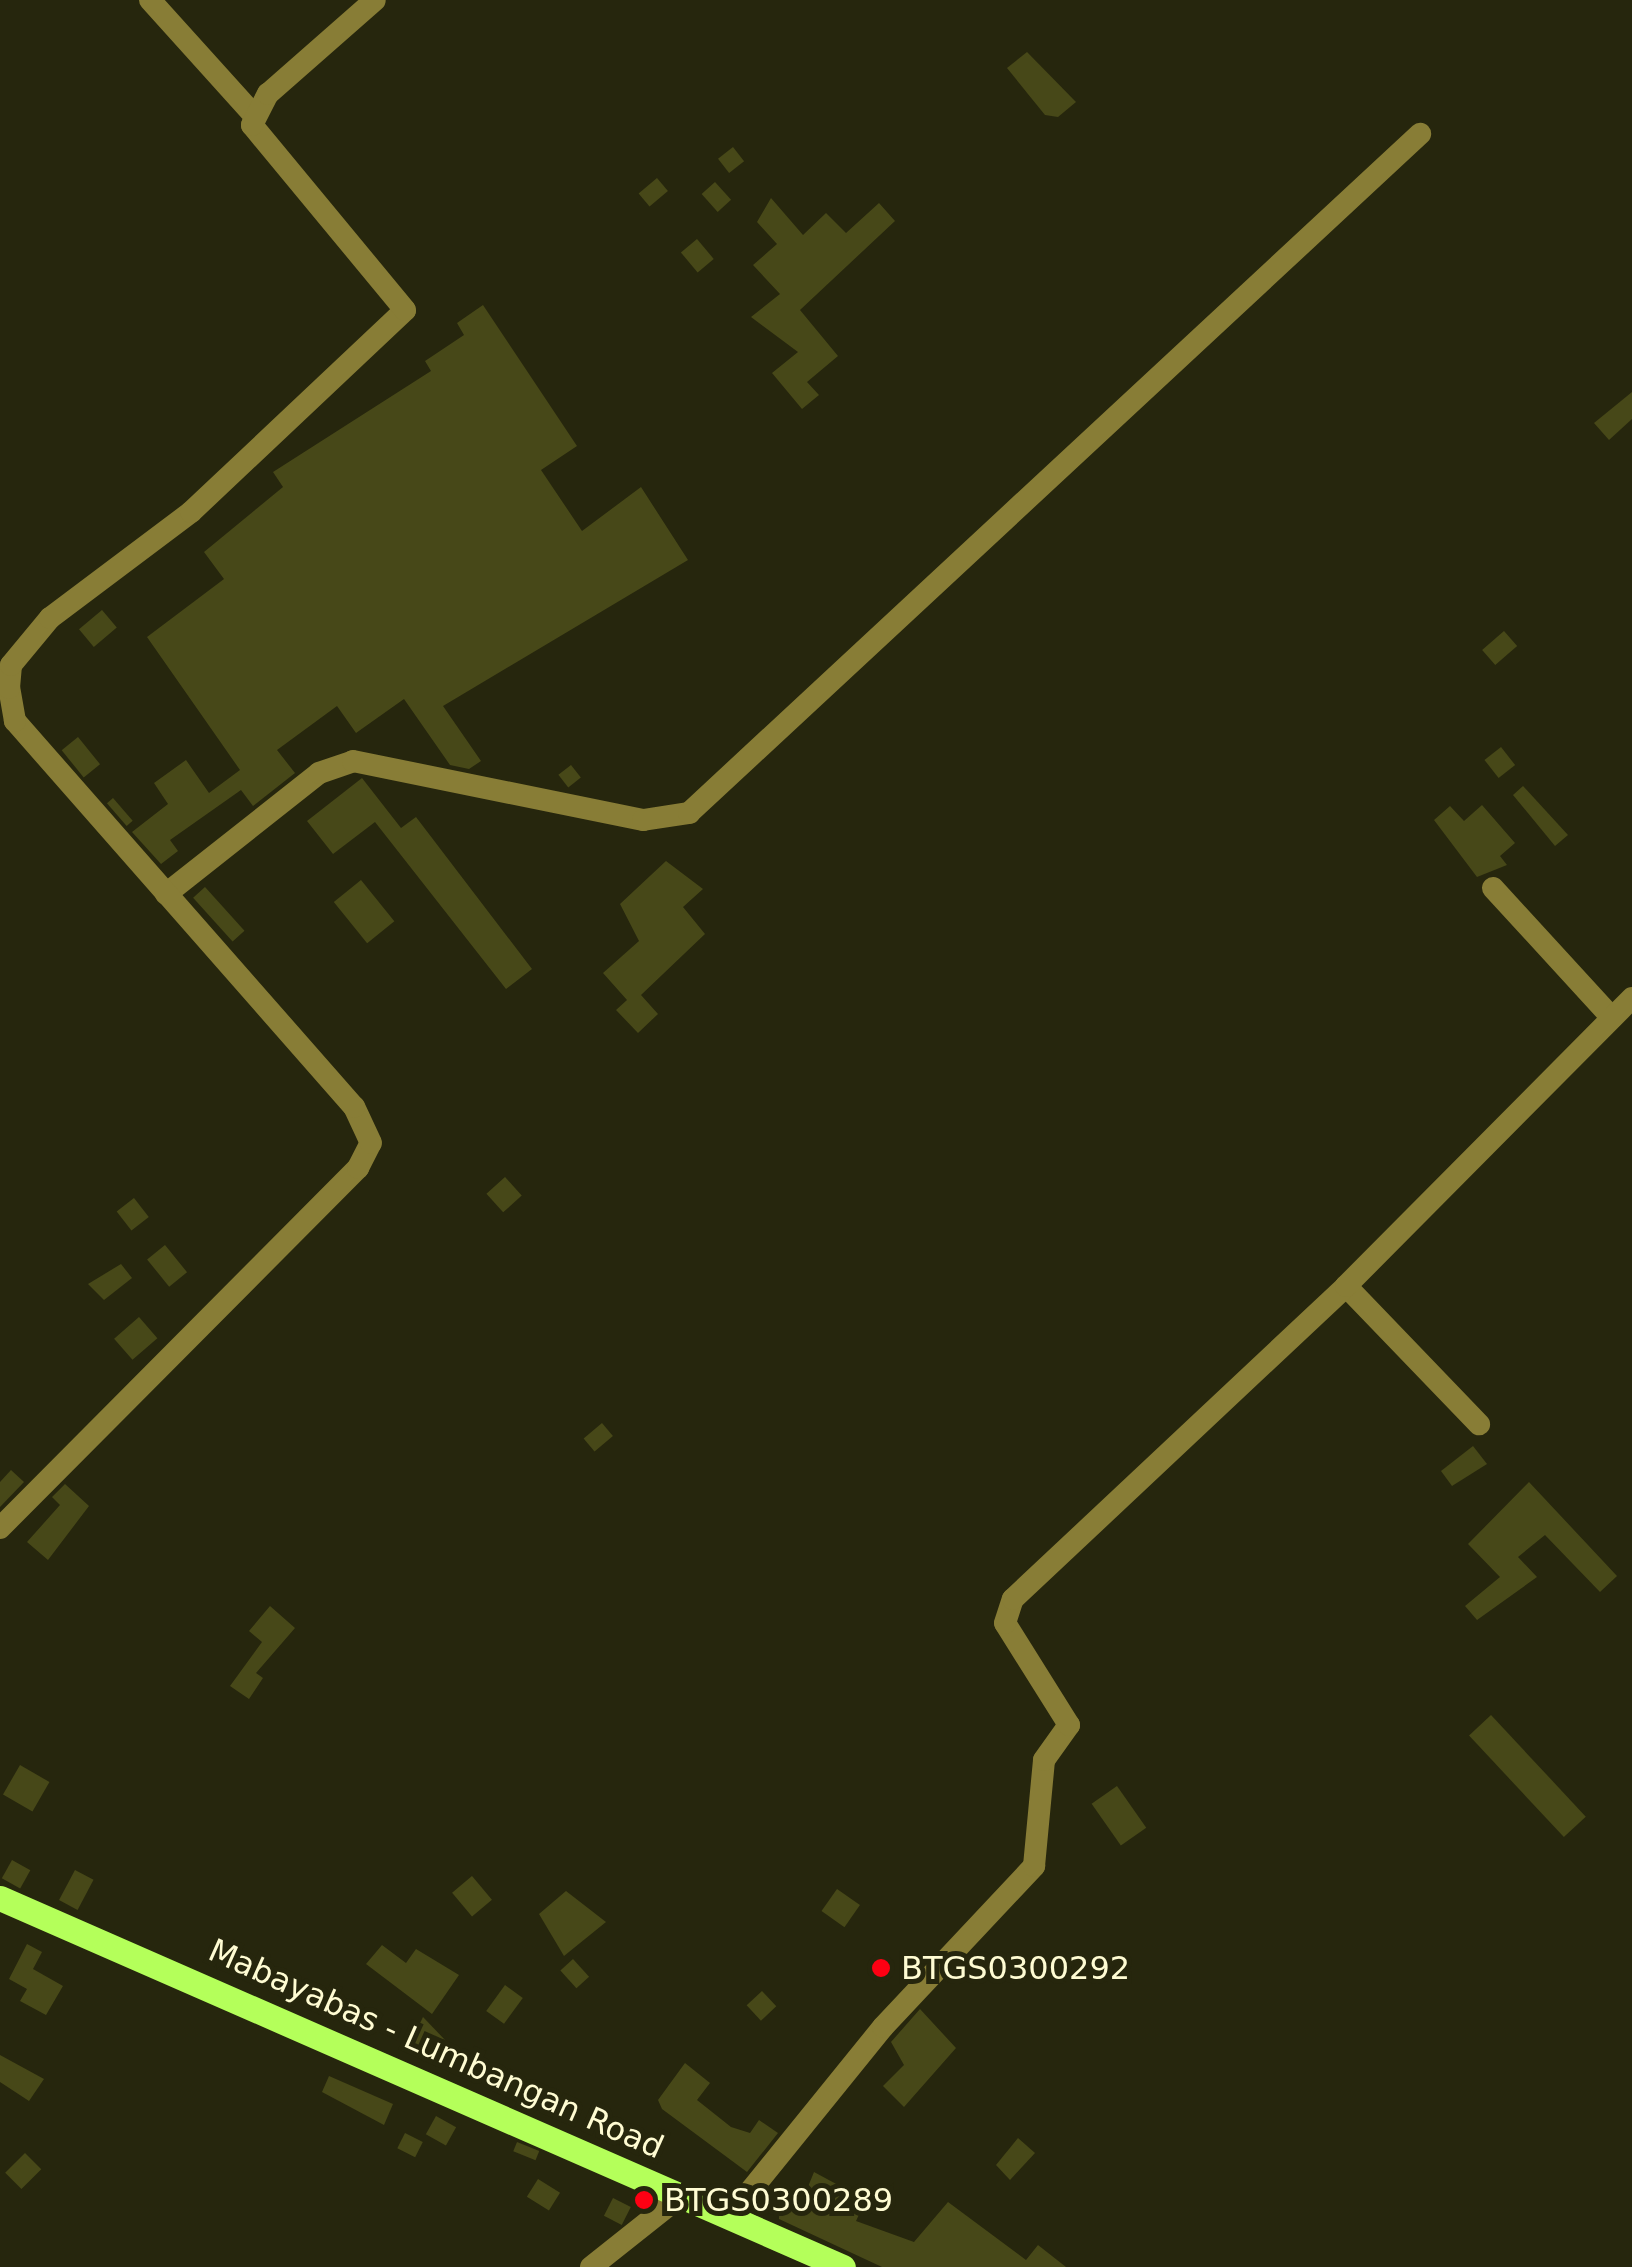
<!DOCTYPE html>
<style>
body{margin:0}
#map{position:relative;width:1632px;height:2267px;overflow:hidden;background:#26260d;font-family:"DejaVu Sans",sans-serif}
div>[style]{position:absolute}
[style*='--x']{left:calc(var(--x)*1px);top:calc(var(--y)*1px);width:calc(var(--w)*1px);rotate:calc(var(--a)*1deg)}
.building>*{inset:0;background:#474818;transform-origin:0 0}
.minor>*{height:22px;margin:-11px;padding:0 11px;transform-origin:11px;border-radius:11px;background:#887d36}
.major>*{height:25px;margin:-12.5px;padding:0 12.5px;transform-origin:12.5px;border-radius:12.5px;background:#b4ff5a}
.dots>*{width:28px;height:28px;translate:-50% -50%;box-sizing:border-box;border:5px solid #26260d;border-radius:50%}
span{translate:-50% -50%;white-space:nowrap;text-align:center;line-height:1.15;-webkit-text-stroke:10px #26260d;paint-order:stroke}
.poi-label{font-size:32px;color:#fffcd3}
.left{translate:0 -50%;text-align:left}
.street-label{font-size:32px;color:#fffcd3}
</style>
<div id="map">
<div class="building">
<i style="clip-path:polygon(1027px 52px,1076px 102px,1058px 117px,1045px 115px,1007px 68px)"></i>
<i style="left:733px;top:147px;width:18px;height:19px;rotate:52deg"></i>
<i style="left:657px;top:178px;width:17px;height:24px;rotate:50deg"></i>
<i style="left:715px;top:182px;width:24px;height:18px;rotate:48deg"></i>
<i style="clip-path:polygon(771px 198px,803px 235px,826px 213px,846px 233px,879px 203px,895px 221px,800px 310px,838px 356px,807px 382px,819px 395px,802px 409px,772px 373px,798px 352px,751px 317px,780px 294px,753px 265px,777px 244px,757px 222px)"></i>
<i style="left:697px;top:239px;width:26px;height:21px;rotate:50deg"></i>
<i style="clip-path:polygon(483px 305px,577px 446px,541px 470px,582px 531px,641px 487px,688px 560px,443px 706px,481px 761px,469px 769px,450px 765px,404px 699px,356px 733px,337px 706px,277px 750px,295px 773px,253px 806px,241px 790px,170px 840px,178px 851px,161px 864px,132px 832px,168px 804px,154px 783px,186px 760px,209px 793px,240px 770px,147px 637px,224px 579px,204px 552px,283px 487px,273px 472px,431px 371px,425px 361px,464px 335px,457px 323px)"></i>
<i style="clip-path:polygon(1632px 392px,1632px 419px,1609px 440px,1594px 423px)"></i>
<i style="left:102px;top:610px;width:23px;height:30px;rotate:50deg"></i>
<i style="left:1504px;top:631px;width:20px;height:29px;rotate:49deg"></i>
<i style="left:78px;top:737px;width:35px;height:21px;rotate:51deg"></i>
<i style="left:1501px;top:747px;width:23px;height:21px;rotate:52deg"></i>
<i style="left:571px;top:765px;width:16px;height:16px;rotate:52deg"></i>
<i style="clip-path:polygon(362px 778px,401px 828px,416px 817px,532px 969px,506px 989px,375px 822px,333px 854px,307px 821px)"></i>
<i style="clip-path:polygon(1523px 786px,1568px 835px,1555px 846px,1513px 795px)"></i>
<i style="left:113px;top:798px;width:30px;height:8px;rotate:49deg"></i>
<i style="clip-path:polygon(1482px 805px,1515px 843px,1500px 856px,1507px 865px,1477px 877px,1434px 820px,1450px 806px,1464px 821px)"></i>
<i style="clip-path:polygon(666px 861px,703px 889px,683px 907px,705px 934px,641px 995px,658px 1014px,638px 1033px,616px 1010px,627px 1000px,603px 973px,639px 941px,620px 904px)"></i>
<i style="left:361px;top:880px;width:53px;height:35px;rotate:51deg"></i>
<i style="left:205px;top:887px;width:59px;height:16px;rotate:48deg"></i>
<i style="left:505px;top:1177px;width:25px;height:25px;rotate:48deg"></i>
<i style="left:134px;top:1198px;width:24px;height:22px;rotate:52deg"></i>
<i style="left:165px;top:1245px;width:35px;height:23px;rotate:51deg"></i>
<i style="clip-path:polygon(121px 1264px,132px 1278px,104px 1300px,88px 1284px)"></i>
<i style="left:139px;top:1317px;width:28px;height:33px;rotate:49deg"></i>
<i style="left:602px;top:1423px;width:17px;height:24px;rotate:50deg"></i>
<i style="clip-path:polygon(1473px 1446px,1487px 1464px,1452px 1486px,1441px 1471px)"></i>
<i style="clip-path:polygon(11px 1470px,24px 1482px,0 1507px,0 1482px)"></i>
<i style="clip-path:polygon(1529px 1482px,1617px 1576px,1600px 1592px,1545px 1535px,1518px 1557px,1537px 1577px,1477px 1620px,1465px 1606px,1500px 1577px,1468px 1544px)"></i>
<i style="clip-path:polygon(65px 1484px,89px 1506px,48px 1560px,27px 1542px,60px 1505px,52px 1497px)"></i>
<i style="clip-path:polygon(270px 1606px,295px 1628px,256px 1673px,263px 1678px,249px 1699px,230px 1686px,262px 1642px,249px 1631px)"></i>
<i style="left:1491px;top:1715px;width:139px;height:30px;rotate:47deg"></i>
<i style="left:20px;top:1765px;width:34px;height:34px;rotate:30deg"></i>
<i style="left:1117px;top:1786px;width:51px;height:31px;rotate:55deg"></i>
<i style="left:12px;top:1860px;width:21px;height:21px;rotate:29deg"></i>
<i style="left:75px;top:1870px;width:21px;height:34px;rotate:28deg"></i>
<i style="left:472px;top:1876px;width:31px;height:26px;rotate:50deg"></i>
<i style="left:837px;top:1889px;width:28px;height:27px;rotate:35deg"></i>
<i style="clip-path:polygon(566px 1891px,606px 1922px,564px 1956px,539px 1914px)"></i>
<i style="clip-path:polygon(27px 1944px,42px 1952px,33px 1969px,63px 1986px,46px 2015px,20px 2001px,27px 1989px,9px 1979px)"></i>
<i style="clip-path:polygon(382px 1945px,406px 1963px,416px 1949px,459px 1975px,432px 2014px,366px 1964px)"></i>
<i style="left:573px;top:1959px;width:24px;height:17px;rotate:48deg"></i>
<i style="left:505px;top:1985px;width:22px;height:32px;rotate:36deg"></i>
<i style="left:762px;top:1991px;width:21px;height:21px;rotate:47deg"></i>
<i style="clip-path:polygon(920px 2009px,956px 2048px,904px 2107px,883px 2086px,904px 2065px,891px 2042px)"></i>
<i style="clip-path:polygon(423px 2017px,446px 2041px,440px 2060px,408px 2048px)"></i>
<i style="clip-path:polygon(0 2055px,44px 2079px,29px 2101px,0 2082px)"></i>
<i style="clip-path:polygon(685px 2063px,710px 2083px,697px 2100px,731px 2127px,750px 2133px,759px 2120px,778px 2133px,747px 2172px,662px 2109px,658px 2100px)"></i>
<i style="clip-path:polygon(329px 2076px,393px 2104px,384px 2125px,322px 2092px)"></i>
<i style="left:436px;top:2116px;width:23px;height:21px;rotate:29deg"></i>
<i style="left:405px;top:2133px;width:20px;height:17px;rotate:27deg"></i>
<i style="clip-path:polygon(1018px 2138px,1035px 2153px,1010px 2180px,996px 2165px)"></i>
<i style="left:517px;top:2142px;width:24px;height:10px;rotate:22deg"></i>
<i style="left:25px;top:2153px;width:23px;height:28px;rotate:45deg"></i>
<i style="clip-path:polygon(814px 2172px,866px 2200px,856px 2221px,914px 2242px,948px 2202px,1026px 2260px,1038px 2245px,1066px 2267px,882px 2267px,779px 2219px,780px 2195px,803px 2199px)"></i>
<i style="left:538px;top:2179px;width:26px;height:21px;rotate:32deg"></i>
<i style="left:613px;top:2198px;width:20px;height:20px;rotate:27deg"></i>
</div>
<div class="minor">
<i style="--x:150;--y:0;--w:155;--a:47.9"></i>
<i style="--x:1493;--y:888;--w:176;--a:47.5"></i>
<i style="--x:166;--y:894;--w:195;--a:-38.3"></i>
<i style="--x:319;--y:773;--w:36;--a:-19"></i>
<i style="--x:353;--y:761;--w:296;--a:11.5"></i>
<i style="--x:643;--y:820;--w:47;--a:-8.7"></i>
<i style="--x:689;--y:813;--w:998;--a:-42.89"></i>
<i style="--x:1346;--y:1286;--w:192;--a:46.1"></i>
<i style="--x:0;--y:1528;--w:508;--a:-45.16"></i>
<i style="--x:358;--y:1168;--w:28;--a:-63"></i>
<i style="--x:371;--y:1143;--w:40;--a:-115"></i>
<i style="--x:354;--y:1107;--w:514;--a:-131.29"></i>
<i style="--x:15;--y:721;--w:34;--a:-100"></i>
<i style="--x:9;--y:688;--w:23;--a:-85"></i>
<i style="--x:11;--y:665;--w:61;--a:-50.3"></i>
<i style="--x:50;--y:618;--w:176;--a:-36.9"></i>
<i style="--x:191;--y:512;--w:294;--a:-43.3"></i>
<i style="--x:405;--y:310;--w:240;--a:-129.6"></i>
<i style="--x:252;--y:125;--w:35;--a:-63"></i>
<i style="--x:268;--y:94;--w:142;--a:-41.3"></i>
<i style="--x:730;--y:2216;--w:243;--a:-51"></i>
<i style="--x:883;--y:2027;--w:221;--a:-46.8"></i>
<i style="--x:1034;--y:1866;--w:106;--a:-84.6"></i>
<i style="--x:1044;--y:1760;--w:43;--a:-54.5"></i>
<i style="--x:1069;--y:1725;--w:120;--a:-122.1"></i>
<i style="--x:1005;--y:1623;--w:25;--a:-72"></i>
<i style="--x:1013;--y:1599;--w:457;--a:-43.2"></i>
<i style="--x:1346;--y:1286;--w:406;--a:-45.2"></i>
<i style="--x:591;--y:2267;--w:116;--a:-38.4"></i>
</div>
<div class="major">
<i style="--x:0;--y:1898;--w:920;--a:23.64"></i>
</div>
<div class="dots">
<i style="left:881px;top:1968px;background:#fe0013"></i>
<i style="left:644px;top:2200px;background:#fe0013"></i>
</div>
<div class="poi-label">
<span class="left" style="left:901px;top:1968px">BTGS0300292</span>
<span class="left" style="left:664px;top:2200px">BTGS0300289</span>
</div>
<div class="street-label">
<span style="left:436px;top:2049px;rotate:24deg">Mabayabas - Lumbangan Road</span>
</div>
</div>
